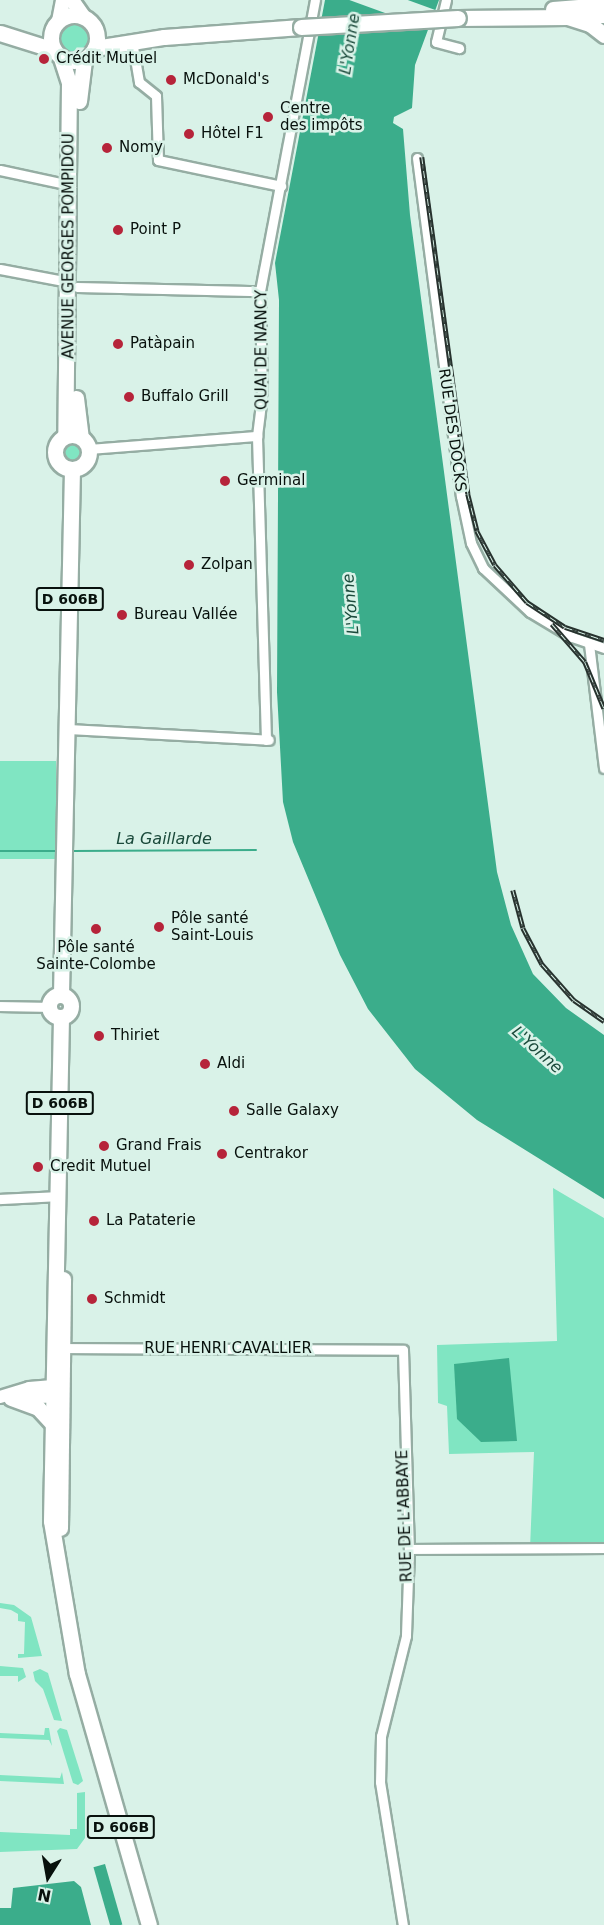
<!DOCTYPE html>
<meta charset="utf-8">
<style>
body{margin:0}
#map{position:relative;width:604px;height:1925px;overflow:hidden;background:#d9f2e8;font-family:"DejaVu Sans",sans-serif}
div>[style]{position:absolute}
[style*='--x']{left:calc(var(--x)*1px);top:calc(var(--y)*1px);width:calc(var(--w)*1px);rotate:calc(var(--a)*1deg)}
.green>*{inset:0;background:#80e5c2;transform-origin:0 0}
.round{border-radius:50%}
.water>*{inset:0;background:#3bad8b;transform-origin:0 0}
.pier>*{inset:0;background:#d9f2e8;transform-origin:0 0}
.stream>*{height:2px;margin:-1px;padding:0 1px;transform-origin:1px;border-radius:1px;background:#3bad8b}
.roads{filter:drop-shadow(2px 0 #95ada3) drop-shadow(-2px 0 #95ada3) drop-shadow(0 2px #95ada3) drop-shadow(0 -2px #95ada3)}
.minor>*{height:9px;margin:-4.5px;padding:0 4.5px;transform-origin:4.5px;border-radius:4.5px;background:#fff}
.tertiary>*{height:12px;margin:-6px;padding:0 6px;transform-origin:6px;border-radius:6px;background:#fff}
.secondary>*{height:14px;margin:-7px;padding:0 7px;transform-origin:7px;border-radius:7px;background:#fff}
.primary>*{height:15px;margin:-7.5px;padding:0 7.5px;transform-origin:7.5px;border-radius:7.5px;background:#fff}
.primary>.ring{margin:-7.5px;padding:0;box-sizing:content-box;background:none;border:15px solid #fff;border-radius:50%}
.rail>*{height:4.5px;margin-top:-2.25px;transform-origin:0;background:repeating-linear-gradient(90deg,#d9f2e8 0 7px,#27322e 0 14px);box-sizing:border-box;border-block:2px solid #27322e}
.bridges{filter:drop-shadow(2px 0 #95ada3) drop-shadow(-2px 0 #95ada3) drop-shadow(0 2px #95ada3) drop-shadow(0 -2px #95ada3)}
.primary-bridge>*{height:15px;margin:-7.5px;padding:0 7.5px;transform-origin:7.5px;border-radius:7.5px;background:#fff}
.dots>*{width:16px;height:16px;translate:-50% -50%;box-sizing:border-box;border:3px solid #d9f2e8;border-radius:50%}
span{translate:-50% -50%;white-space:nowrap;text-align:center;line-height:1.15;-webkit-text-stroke:5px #d9f2e8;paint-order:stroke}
.shield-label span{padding:2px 4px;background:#d9f2e8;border:2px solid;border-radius:4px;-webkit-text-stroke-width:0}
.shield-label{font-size:14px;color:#08110d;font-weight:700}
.poi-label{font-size:15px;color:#08110d}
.left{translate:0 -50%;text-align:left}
.street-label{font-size:15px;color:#08110d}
.water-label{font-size:16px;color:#1b4a3b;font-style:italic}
.north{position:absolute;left:18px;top:1847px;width:60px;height:60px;-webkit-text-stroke:4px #d9f2e8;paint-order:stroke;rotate:191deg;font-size:16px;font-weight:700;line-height:24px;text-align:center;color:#08110d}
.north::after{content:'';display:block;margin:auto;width:21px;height:27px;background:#08110d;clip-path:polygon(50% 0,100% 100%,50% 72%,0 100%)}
</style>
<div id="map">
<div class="green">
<i class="round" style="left:56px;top:20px;width:36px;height:36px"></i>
<i class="round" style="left:60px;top:440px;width:24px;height:24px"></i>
<i style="left:0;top:761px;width:56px;height:98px"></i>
<i style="clip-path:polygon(553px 1188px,604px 1218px,604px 1549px,530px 1548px,534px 1452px,449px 1454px,447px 1406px,438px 1403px,437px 1345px,557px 1341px)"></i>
<i style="clip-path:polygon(0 1603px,14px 1605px,31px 1617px,42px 1656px,18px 1658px,18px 1654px,24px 1654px,25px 1622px,18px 1621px,18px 1614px,11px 1610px,0 1608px)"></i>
<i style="clip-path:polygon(0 1666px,23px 1668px,26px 1677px,18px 1682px,18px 1676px,0 1676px)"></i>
<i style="clip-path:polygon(40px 1669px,48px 1673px,62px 1721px,54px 1720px,43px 1689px,35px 1681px,33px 1672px)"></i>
<i style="clip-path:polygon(45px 1728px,49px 1728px,52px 1746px,49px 1740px,0 1738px,0 1733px,44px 1735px)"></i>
<i style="clip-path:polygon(60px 1728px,67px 1730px,83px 1781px,78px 1785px,73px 1783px,57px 1731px)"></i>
<i style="clip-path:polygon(62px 1772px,64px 1784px,0 1781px,0 1775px,60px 1778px)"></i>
<i style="clip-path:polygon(85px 1792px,85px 1838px,77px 1849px,0 1852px,0 1832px,70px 1835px,70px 1829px,77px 1829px,77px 1793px)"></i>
</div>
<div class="water">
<i style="clip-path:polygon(325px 0,439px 0,415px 65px,412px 108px,394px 117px,393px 123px,403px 129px,410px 215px,497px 872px,511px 925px,533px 974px,566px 1008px,604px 1035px,604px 1199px,477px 1120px,415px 1069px,368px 1009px,340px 955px,293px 842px,283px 802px,277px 692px,279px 300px,275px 263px)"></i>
<i style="clip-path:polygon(509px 1358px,517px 1441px,481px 1442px,457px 1419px,454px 1364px)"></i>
<i style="left:105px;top:1864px;width:63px;height:12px;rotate:74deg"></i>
<i style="clip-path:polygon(74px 1881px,81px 1887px,91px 1925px,0 1925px,0 1908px,11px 1908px,13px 1888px)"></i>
</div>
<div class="pier">
<i style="left:438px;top:11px;width:20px;height:120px;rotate:110deg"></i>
</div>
<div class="stream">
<i style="--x:0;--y:851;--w:57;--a:0"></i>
<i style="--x:72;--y:851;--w:184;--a:-0.3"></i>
</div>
<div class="roads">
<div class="minor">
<i style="--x:446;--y:0;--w:43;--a:103.4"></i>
<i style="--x:436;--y:42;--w:24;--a:15"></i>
<i style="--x:132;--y:41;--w:42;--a:80.3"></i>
<i style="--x:139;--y:82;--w:22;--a:39"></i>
<i style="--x:156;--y:96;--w:64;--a:88.2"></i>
<i style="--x:158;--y:160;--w:126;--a:11.9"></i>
<i style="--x:417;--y:158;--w:341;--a:82.6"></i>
<i style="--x:461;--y:496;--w:48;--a:78"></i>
<i style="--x:471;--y:543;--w:28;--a:64"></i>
<i style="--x:483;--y:568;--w:64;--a:43.1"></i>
<i style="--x:530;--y:612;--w:49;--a:30.8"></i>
<i style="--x:572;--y:637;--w:34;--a:19"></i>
<i style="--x:0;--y:170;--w:72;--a:12.1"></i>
<i style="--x:0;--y:269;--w:70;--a:10.7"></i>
<i style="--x:77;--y:287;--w:183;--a:1.3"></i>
<i style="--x:90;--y:449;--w:168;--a:-4.5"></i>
<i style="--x:589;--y:644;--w:125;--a:83.1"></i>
<i style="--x:68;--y:729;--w:201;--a:3.1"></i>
<i style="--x:266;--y:740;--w:304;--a:-91.7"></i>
<i style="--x:257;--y:436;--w:39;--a:-83"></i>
<i style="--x:262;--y:397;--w:106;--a:-91.1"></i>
<i style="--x:260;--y:291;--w:296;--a:-79.3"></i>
<i style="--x:0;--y:1006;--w:49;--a:1.2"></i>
<i style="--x:0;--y:1199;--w:60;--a:-2.9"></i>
<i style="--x:57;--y:1348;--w:346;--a:0.3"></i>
<i style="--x:403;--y:1350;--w:199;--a:88.3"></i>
<i style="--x:409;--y:1549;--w:87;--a:92"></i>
<i style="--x:406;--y:1636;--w:103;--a:104"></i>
<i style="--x:381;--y:1736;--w:46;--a:91.2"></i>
<i style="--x:380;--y:1782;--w:145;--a:80.9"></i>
<i style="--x:409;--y:1549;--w:195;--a:-0.3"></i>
</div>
<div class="tertiary">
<i style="--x:578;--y:17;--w:26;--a:0"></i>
<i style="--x:0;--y:1397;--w:30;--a:-17"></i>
<i style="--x:29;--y:1388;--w:33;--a:-5"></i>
<i style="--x:16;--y:1398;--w:46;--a:-2.5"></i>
</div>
<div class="secondary">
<i style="--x:72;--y:0;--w:21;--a:55"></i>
<i style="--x:59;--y:21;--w:21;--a:-79"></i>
</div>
<div class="primary">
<i style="--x:553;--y:9;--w:51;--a:-4.5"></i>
<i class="ring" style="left:51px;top:15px;width:31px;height:31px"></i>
<i style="--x:458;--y:18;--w:110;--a:-0.5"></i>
<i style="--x:568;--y:17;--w:23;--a:18"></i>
<i style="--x:590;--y:24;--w:18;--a:38"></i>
<i style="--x:0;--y:33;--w:57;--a:17.5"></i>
<i style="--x:95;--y:48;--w:70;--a:-9.1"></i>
<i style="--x:164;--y:37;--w:137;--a:-4.2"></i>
<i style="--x:61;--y:58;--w:26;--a:72"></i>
<i style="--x:69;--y:83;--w:353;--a:90.6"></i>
<i style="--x:79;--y:101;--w:41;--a:-83"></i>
<i style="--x:76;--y:398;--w:39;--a:83"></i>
<i class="ring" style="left:55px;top:435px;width:19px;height:19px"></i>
<i style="--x:61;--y:994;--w:524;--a:-88.8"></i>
<i class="ring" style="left:49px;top:995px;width:7px;height:7px"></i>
<i style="--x:61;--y:1017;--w:504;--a:91.14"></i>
<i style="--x:51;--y:1521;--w:155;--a:80.4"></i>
<i style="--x:77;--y:1674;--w:261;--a:74"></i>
<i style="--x:11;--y:1398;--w:29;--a:20"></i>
<i style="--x:38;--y:1408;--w:19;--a:47"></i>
<i style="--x:60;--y:1528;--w:249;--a:-89.3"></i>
</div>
</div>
<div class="rail">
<i style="--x:422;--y:157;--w:340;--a:82.2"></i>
<i style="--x:468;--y:494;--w:38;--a:76"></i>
<i style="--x:477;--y:531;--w:38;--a:62"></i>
<i style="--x:495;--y:565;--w:49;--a:49.1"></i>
<i style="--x:527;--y:602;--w:45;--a:33.3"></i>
<i style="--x:565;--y:627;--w:41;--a:18.4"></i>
<i style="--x:552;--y:624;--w:50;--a:49"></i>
<i style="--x:585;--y:662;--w:50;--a:67.6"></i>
<i style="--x:513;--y:890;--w:39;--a:75"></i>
<i style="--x:523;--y:928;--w:41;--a:62.2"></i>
<i style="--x:542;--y:964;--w:48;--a:48.4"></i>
<i style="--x:574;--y:1000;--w:37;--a:35"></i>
</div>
<div class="bridges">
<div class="primary-bridge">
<i style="--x:301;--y:27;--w:157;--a:-3.3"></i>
</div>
</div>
<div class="dots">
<i style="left:44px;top:59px;background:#b6243a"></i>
<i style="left:171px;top:80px;background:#b6243a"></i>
<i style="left:268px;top:117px;background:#b6243a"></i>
<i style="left:189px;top:134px;background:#b6243a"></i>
<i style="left:107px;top:148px;background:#b6243a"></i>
<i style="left:118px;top:230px;background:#b6243a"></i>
<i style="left:118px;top:344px;background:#b6243a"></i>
<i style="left:129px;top:397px;background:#b6243a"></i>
<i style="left:225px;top:481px;background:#b6243a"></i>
<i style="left:189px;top:565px;background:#b6243a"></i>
<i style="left:122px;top:615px;background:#b6243a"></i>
<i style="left:159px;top:927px;background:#b6243a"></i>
<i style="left:96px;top:929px;background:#b6243a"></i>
<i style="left:99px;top:1036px;background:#b6243a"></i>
<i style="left:205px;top:1064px;background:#b6243a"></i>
<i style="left:234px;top:1111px;background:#b6243a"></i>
<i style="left:104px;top:1146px;background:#b6243a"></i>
<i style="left:222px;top:1154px;background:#b6243a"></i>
<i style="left:38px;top:1167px;background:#b6243a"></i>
<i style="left:94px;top:1221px;background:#b6243a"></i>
<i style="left:92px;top:1299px;background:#b6243a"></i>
</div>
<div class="shield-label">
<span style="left:70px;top:599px">D 606B</span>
<span style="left:60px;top:1103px">D 606B</span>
<span style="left:121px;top:1827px">D 606B</span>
</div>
<div class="poi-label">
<span class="left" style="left:56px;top:59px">Crédit Mutuel</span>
<span class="left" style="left:183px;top:80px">McDonald's</span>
<span class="left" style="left:280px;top:117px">Centre<br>des impôts</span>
<span class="left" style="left:201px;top:134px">Hôtel F1</span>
<span class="left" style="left:119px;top:148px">Nomy</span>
<span class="left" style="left:130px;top:230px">Point P</span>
<span class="left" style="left:130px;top:344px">Patàpain</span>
<span class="left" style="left:141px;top:397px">Buffalo Grill</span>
<span class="left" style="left:237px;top:481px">Germinal</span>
<span class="left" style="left:201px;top:565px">Zolpan</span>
<span class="left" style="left:134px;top:615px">Bureau Vallée</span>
<span class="left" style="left:171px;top:927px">Pôle santé<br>Saint-Louis</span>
<span style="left:96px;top:956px">Pôle santé<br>Sainte-Colombe</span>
<span class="left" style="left:111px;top:1036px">Thiriet</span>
<span class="left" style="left:217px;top:1064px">Aldi</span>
<span class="left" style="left:246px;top:1111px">Salle Galaxy</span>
<span class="left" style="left:116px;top:1146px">Grand Frais</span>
<span class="left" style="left:234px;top:1154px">Centrakor</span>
<span class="left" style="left:50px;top:1167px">Credit Mutuel</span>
<span class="left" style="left:106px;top:1221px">La Pataterie</span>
<span class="left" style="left:104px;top:1299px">Schmidt</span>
</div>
<div class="street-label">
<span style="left:69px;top:246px;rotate:-90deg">AVENUE GEORGES POMPIDOU</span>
<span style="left:262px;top:350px;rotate:-90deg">QUAI DE NANCY</span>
<span style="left:452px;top:430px;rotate:82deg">RUE DES DOCKS</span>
<span style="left:228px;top:1349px">RUE HENRI CAVALLIER</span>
<span style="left:405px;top:1516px;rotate:-92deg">RUE DE L'ABBAYE</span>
</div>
<div class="water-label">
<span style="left:350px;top:44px;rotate:-81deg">L'Yonne</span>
<span style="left:351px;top:604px;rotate:-95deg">L'Yonne</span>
<span style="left:164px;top:839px">La Gaillarde</span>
<span style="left:537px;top:1050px;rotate:42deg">L'Yonne</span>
</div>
<div class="north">N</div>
</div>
